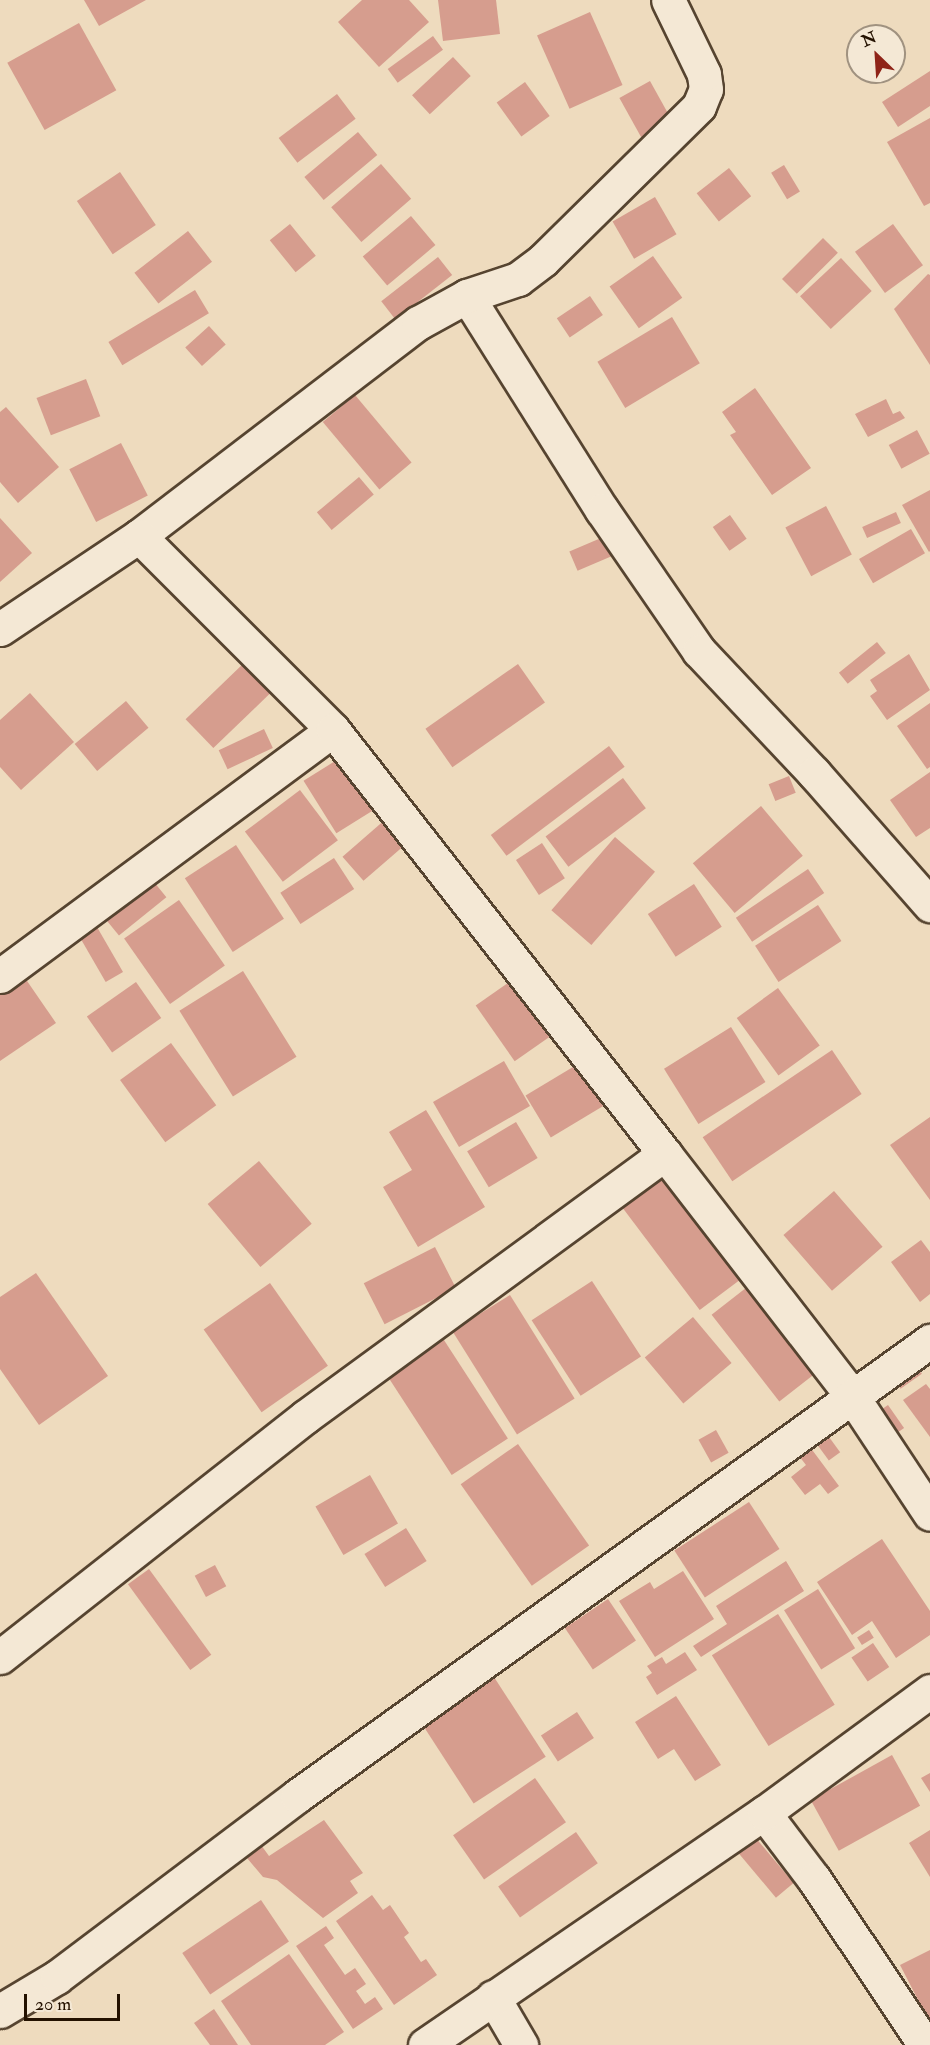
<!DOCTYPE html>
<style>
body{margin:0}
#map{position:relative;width:930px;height:2045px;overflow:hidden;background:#eedbbe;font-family:"IM FELL Double Pica",serif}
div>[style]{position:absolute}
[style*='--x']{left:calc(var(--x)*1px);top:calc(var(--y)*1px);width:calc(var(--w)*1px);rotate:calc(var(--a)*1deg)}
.building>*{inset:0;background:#d69d8e;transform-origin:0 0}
.roads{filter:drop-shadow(2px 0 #564430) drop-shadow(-2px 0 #564430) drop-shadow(0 2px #564430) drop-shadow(0 -2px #564430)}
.minor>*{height:33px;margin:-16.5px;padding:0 16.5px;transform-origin:16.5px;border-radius:16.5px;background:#f4e8d5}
span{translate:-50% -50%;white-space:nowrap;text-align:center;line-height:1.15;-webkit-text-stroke:5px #f4e8d5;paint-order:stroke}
.north{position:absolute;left:846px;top:24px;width:60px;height:60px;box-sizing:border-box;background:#f4e8d5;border:2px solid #a09280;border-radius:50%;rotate:335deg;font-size:16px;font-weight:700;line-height:24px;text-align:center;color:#231100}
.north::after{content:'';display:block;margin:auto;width:21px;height:27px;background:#8f2418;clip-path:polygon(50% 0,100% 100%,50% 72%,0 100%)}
.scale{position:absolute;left:24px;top:1994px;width:96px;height:27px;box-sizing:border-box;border:3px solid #231100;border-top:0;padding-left:8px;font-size:18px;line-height:21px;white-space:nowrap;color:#231100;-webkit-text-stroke:4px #f4e8d5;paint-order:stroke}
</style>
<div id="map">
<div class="building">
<i style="clip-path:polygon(84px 0,146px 0,99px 26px)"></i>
<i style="clip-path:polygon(362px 0,409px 0,429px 22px,379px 67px,338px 22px)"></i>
<i style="clip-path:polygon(438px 0,496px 0,500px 34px,443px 41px)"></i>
<i style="left:590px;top:12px;width:80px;height:58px;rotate:66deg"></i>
<i style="left:79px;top:23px;width:77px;height:82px;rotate:61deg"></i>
<i style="left:433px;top:36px;width:17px;height:56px;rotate:54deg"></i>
<i style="left:453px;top:57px;width:26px;height:56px;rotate:47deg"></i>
<i style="clip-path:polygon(930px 71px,930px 106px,898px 127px,882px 102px)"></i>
<i style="left:650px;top:81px;width:45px;height:35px;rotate:61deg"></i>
<i style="left:525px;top:82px;width:42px;height:35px;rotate:54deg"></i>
<i style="left:337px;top:94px;width:31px;height:73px;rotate:53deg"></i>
<i style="clip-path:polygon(930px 118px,930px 203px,924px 206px,887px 142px)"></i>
<i style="left:358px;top:132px;width:30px;height:70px;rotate:50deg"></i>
<i style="left:381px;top:164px;width:46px;height:66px;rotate:49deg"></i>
<i style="left:784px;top:165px;width:31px;height:15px;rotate:59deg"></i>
<i style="left:729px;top:168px;width:36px;height:41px;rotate:52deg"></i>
<i style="left:120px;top:172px;width:64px;height:52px;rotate:56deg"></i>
<i style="left:655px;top:197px;width:43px;height:49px;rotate:60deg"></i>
<i style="left:411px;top:216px;width:38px;height:63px;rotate:50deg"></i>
<i style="left:290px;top:224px;width:41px;height:26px;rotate:51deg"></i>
<i style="left:893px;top:224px;width:51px;height:47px;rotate:54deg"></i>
<i style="left:188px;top:231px;width:39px;height:68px;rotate:52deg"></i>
<i style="left:823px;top:238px;width:21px;height:58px;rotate:45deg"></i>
<i style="left:653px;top:256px;width:51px;height:53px;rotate:55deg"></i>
<i style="left:438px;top:257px;width:23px;height:72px;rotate:52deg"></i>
<i style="left:841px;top:258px;width:45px;height:56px;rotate:47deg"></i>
<i style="clip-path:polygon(928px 274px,930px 275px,930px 365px,894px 309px)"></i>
<i style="left:195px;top:290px;width:27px;height:101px;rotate:59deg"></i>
<i style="left:590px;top:296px;width:23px;height:40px;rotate:56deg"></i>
<i style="left:672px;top:317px;width:54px;height:87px;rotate:59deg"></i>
<i style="left:209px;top:326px;width:25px;height:32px;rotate:48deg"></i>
<i style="left:86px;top:379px;width:40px;height:53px;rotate:69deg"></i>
<i style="clip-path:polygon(755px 388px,811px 468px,772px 495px,730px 435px,736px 432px,722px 412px)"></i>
<i style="left:355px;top:395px;width:88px;height:42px;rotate:50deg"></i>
<i style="clip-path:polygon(886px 399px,893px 414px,900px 411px,905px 418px,868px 437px,855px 414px)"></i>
<i style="clip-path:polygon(6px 407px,59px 467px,18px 503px,0 482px,0 412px)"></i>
<i style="left:917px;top:430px;width:27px;height:32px;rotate:62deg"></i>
<i style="left:121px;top:443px;width:59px;height:58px;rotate:63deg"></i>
<i style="left:359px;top:477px;width:23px;height:55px;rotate:50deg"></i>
<i style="clip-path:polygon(930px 490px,930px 551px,929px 552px,902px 505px)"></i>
<i style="left:826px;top:506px;width:55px;height:46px;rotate:62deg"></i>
<i style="left:896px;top:512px;width:12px;height:37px;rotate:66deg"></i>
<i style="left:730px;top:515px;width:29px;height:21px;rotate:55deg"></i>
<i style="clip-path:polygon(0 518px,32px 553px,0 582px)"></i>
<i style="left:911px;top:529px;width:28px;height:60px;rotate:60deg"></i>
<i style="left:608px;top:535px;width:21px;height:42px;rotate:67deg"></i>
<i style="left:877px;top:642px;width:14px;height:49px;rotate:51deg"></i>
<i style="clip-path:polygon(909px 654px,930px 690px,887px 720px,870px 696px,877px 691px,870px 680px)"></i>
<i style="left:246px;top:661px;width:40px;height:84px;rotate:46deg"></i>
<i style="left:518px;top:664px;width:47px;height:113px;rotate:55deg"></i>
<i style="clip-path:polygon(30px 693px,74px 742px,21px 790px,0 767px,0 720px)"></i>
<i style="left:126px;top:701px;width:35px;height:67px;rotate:50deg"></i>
<i style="clip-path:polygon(930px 703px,930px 767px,927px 769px,897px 726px)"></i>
<i style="left:264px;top:729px;width:21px;height:50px;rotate:65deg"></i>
<i style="left:609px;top:746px;width:26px;height:148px;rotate:53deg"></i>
<i style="left:340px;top:758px;width:62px;height:43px;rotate:58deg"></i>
<i style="clip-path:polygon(930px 772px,930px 828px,916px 837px,890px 800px)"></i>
<i style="left:789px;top:776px;width:18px;height:22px;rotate:68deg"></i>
<i style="left:623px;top:778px;width:38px;height:97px;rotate:53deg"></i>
<i style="left:300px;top:790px;width:63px;height:69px;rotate:53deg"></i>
<i style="left:761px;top:806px;width:65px;height:89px;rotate:50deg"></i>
<i style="left:387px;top:818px;width:32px;height:59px;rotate:49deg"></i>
<i style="left:615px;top:837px;width:53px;height:97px;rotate:41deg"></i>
<i style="left:542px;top:843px;width:42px;height:31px;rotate:57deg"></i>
<i style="left:236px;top:845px;width:88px;height:61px;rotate:57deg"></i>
<i style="left:334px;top:858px;width:37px;height:64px;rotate:57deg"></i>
<i style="left:808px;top:869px;width:29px;height:87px;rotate:56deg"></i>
<i style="left:150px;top:877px;width:26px;height:61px;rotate:51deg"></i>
<i style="left:694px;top:884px;width:51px;height:55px;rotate:57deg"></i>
<i style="left:179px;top:900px;width:80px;height:67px;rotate:55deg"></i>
<i style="left:818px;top:905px;width:43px;height:75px;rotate:57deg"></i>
<i style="left:97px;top:927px;width:52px;height:20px;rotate:60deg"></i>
<i style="clip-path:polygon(16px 965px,56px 1023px,0 1061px,0 976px)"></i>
<i style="left:243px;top:971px;width:101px;height:75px;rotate:58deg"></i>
<i style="left:515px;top:978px;width:68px;height:48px;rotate:55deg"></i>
<i style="left:136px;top:982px;width:44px;height:60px;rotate:55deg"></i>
<i style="left:778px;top:988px;width:71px;height:51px;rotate:54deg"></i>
<i style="left:731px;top:1027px;width:65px;height:79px;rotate:58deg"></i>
<i style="left:171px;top:1043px;width:77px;height:63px;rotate:54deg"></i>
<i style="left:832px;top:1050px;width:53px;height:156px;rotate:56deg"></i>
<i style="left:504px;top:1061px;width:52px;height:82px;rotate:60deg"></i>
<i style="left:583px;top:1061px;width:49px;height:67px;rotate:59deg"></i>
<i style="clip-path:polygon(426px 1110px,485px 1207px,418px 1247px,383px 1187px,412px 1170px,389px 1132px)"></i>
<i style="clip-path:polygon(930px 1117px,930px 1200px,890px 1145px)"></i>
<i style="left:516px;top:1122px;width:42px;height:57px;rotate:59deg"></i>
<i style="left:259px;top:1161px;width:82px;height:67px;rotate:50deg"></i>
<i style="left:665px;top:1171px;width:132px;height:56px;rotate:53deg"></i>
<i style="left:834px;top:1191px;width:74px;height:67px;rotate:49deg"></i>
<i style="clip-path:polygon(921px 1240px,930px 1252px,930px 1294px,920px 1302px,891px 1262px)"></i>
<i style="left:435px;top:1247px;width:46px;height:80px;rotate:63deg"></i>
<i style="clip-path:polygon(36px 1273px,108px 1376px,39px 1425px,0 1369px,0 1297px)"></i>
<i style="left:592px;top:1281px;width:90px;height:72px;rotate:57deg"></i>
<i style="left:270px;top:1283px;width:101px;height:81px;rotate:55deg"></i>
<i style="left:751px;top:1284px;width:110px;height:50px;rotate:52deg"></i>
<i style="left:510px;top:1295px;width:122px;height:68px;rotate:58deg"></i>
<i style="left:693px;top:1317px;width:60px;height:63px;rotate:50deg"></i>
<i style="left:442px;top:1337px;width:121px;height:67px;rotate:57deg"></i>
<i style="left:915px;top:1364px;width:12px;height:26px;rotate:55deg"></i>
<i style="clip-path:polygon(926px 1384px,930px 1389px,930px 1437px,903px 1400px)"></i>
<i style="left:888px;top:1405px;width:28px;height:23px;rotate:55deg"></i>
<i style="left:716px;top:1430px;width:26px;height:20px;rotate:61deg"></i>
<i style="left:829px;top:1437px;width:19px;height:14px;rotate:54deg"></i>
<i style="left:518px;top:1444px;width:124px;height:70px;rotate:55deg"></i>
<i style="clip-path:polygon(810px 1447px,839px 1486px,828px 1494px,820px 1484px,805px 1495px,791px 1477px,806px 1465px,799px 1456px)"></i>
<i style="left:370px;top:1475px;width:56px;height:63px;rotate:60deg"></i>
<i style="left:749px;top:1502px;width:56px;height:89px;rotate:57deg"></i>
<i style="left:406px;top:1528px;width:39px;height:49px;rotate:58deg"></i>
<i style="clip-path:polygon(882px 1539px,930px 1611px,930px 1635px,896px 1658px,872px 1621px,852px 1635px,817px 1582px)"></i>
<i style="clip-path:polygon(786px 1561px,804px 1591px,701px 1657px,693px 1646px,727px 1624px,716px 1606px)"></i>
<i style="left:215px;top:1565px;width:24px;height:23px;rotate:62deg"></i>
<i style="left:149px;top:1569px;width:106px;height:26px;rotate:54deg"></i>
<i style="clip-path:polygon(683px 1571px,714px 1619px,655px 1657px,619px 1601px,650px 1582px,654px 1589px)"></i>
<i style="left:818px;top:1589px;width:70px;height:40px;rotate:58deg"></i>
<i style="left:608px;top:1599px;width:50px;height:52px;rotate:56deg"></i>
<i style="left:778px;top:1614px;width:107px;height:78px;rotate:58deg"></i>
<i style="left:869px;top:1630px;width:9px;height:14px;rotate:58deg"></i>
<i style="left:873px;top:1643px;width:29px;height:26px;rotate:56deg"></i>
<i style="clip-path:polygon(685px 1652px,697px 1670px,657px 1695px,646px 1677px,652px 1673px,647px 1666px,662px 1657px,666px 1664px)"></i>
<i style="left:494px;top:1677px;width:95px;height:86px;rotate:57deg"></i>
<i style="clip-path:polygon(676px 1696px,721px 1765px,695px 1781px,674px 1749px,658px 1759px,635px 1722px)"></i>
<i style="left:577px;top:1712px;width:31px;height:43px;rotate:57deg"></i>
<i style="left:892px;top:1755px;width:58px;height:93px;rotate:61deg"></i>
<i style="clip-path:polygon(930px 1773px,930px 1792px,921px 1778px)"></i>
<i style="left:535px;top:1778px;width:54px;height:100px;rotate:55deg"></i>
<i style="clip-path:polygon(324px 1820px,363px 1873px,350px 1881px,358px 1893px,323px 1918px,277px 1880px,263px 1877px,247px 1858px,261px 1845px,269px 1856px)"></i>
<i style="clip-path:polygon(930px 1830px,930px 1877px,909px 1843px)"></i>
<i style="left:576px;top:1832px;width:38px;height:95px;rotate:55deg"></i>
<i style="left:755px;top:1837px;width:60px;height:23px;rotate:50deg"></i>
<i style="clip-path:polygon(372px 1895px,383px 1910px,390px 1905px,409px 1933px,404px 1937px,421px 1962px,426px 1959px,437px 1975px,394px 2005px,336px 1921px)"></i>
<i style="left:261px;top:1900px;width:50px;height:95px;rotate:56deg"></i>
<i style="clip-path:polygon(326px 1926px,334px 1938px,324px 1945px,345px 1975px,355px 1968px,366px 1984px,356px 1991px,365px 2004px,375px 1997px,383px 2009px,353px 2029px,296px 1946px)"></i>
<i style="clip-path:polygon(930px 1950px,930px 2023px,900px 1965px)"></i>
<i style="clip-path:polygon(289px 1954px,344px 2032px,325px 2045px,251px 2045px,221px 2001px)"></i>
<i style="clip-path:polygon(214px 2009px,238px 2045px,210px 2045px,194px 2023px)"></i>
</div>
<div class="roads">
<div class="minor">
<i style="--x:467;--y:296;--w:253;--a:57.8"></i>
<i style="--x:602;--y:510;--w:171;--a:55.5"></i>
<i style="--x:699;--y:651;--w:168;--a:46.7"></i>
<i style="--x:814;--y:773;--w:176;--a:48.7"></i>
<i style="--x:139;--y:536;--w:351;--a:-37.4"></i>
<i style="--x:418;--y:323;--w:56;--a:-28.9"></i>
<i style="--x:467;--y:296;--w:54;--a:-18.4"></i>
<i style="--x:518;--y:279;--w:31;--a:-37"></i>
<i style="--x:543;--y:260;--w:219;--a:-44.6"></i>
<i style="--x:699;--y:106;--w:18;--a:-68"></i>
<i style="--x:706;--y:89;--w:15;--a:-98"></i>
<i style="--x:704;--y:74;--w:82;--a:-115.9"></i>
<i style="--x:0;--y:629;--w:167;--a:-33.8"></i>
<i style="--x:139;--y:536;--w:274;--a:45"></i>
<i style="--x:0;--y:976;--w:414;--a:-36.5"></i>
<i style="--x:333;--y:730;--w:539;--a:51.94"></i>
<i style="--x:0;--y:1657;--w:388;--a:-38.2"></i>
<i style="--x:305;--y:1417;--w:446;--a:-36.2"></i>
<i style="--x:665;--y:1154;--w:306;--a:52.3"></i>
<i style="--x:852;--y:1396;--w:141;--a:56.5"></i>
<i style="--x:764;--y:1813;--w:83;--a:52.9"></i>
<i style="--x:814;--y:1879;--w:200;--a:56.2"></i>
<i style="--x:493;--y:1997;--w:56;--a:59.7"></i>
<i style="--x:0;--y:2011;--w:66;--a:-30.8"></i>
<i style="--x:57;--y:1977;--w:301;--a:-37"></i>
<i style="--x:297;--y:1796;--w:780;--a:-35.71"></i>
<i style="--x:425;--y:2045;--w:411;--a:-34.4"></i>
<i style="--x:764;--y:1813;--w:206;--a:-36.3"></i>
</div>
</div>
<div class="north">N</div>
<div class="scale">20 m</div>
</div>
